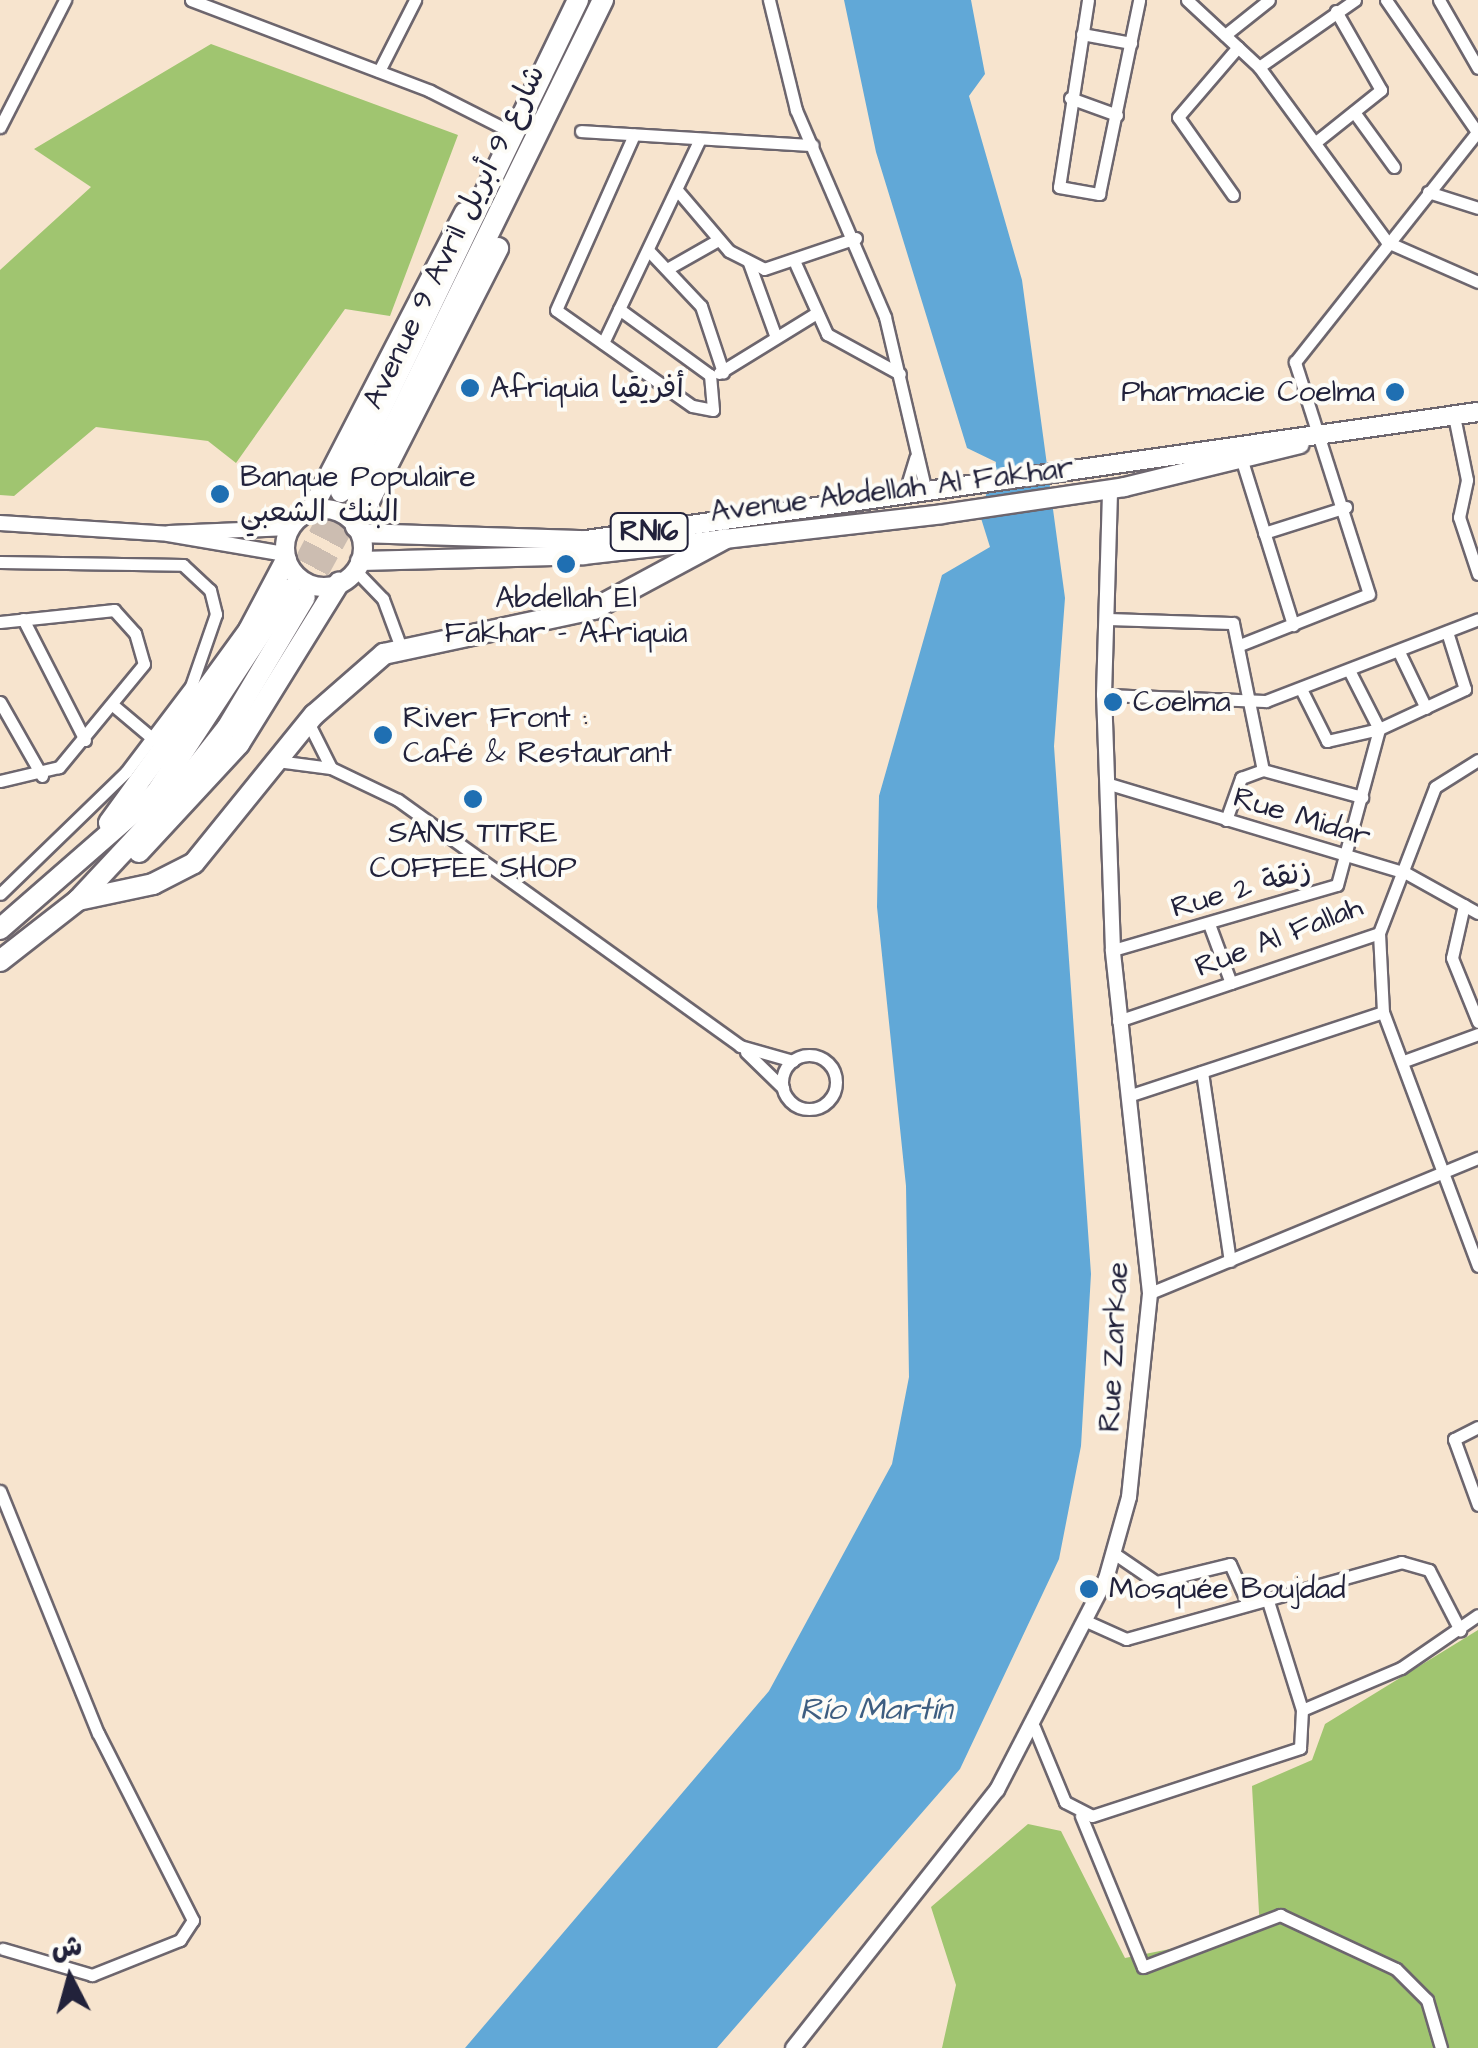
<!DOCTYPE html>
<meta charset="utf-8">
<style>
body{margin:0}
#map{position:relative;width:1478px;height:2048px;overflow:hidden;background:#f7e4ce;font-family:"Architects Daughter","Playpen Sans Arabic",sans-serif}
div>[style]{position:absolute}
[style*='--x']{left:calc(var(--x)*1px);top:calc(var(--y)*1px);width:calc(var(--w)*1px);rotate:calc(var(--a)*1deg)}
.green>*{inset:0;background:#a0c570}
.water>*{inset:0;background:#61a8d7}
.trunk-tunnel>*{height:20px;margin-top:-10px;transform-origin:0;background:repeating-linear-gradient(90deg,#ccbdb1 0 20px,transparent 0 30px)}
.roads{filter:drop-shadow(2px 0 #6d666e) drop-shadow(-2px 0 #6d666e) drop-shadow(0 2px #6d666e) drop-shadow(0 -2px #6d666e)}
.minor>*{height:11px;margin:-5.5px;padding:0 5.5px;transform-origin:5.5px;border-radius:5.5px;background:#fff}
.minor>.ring{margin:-5.5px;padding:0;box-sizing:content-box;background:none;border:11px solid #fff;border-radius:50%}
.tertiary>*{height:14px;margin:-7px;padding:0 7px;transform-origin:7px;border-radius:7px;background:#fff}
.primary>*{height:18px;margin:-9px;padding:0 9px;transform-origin:9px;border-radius:9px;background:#fff}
.primary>.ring{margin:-9px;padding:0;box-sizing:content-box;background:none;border:18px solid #fff;border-radius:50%}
.trunk>*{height:20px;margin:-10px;padding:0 10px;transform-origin:10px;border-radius:10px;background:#fff}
.dots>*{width:28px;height:28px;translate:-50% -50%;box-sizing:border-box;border:5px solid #fdfcf7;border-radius:50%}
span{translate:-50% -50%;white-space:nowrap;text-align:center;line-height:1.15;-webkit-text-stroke:8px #fdfcf7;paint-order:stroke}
.shield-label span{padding:2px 8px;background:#fdfcf7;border:2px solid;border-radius:8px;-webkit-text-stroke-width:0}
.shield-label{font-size:28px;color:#22223b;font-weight:700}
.street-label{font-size:30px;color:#22223b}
.poi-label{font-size:30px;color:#22223b}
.left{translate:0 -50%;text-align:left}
.right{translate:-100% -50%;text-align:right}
.water-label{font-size:32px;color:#3e5e81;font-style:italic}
.north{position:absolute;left:20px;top:1928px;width:100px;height:100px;-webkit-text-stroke:8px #fdfcf7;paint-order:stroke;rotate:354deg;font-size:28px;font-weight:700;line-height:40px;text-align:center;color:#22223b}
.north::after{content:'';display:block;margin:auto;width:35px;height:45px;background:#22223b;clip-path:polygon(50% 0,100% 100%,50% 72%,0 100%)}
</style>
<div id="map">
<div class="green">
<i style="clip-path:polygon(211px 44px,458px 135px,390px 316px,345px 309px,236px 463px,208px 441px,96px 427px,14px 496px,0 495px,0 270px,91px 187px,34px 149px)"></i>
<i style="clip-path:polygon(1478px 1630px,1478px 2048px,942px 2048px,956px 1985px,931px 1907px,1028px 1824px,1061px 1831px,1125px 1958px,1260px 1931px,1252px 1786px,1312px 1760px,1325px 1724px)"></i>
</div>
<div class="water">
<i style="clip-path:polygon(844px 0,971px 0,985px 74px,969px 96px,1022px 280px,1065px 598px,1054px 746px,1091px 1274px,1081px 1446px,1059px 1559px,960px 1769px,717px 2048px,465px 2048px,769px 1691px,892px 1464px,909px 1377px,906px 1186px,877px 907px,879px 796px,942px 575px,990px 547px,980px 515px,996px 462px,967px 448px,876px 152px)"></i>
</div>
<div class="trunk-tunnel">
<i style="--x:290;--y:589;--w:110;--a:-62.3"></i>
<i style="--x:305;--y:597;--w:111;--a:-61.3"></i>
</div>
<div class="roads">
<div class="minor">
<i style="--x:191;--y:0;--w:256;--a:20.8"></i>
<i style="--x:430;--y:91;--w:93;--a:26.8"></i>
<i style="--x:769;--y:0;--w:113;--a:76.2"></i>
<i style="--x:796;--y:110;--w:225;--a:66.7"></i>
<i style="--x:885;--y:317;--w:180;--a:76.8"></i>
<i style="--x:1088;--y:0;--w:189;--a:98.8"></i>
<i style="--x:1059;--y:187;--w:41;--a:9.9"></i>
<i style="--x:1099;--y:194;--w:198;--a:-78.3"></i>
<i style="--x:1187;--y:0;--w:98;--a:42.9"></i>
<i style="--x:1259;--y:67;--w:217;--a:53.8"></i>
<i style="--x:1387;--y:242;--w:99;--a:23.7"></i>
<i style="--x:1386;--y:0;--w:160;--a:55.4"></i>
<i style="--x:1439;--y:0;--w:78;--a:60.2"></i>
<i style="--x:1082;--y:34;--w:50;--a:10.4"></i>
<i style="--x:1225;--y:35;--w:56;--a:-38.5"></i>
<i style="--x:1259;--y:67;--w:117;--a:-34.9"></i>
<i style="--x:379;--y:71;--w:80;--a:-63.1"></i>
<i style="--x:1070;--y:98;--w:50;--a:19.9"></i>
<i style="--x:1354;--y:112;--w:68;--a:54"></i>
<i style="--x:0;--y:127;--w:143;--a:-62.9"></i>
<i style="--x:581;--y:131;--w:232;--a:3.5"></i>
<i style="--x:1317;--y:141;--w:82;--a:-38.6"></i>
<i style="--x:1381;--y:90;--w:91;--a:-119.7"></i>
<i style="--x:677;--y:190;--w:80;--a:49.6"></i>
<i style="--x:729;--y:251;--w:39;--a:27"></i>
<i style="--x:764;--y:269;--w:97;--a:-18.6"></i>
<i style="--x:1428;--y:192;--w:52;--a:17.7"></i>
<i style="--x:1233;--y:195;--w:95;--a:-125.2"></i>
<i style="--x:1178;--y:117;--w:92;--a:-49.4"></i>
<i style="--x:648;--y:250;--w:77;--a:46.6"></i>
<i style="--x:701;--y:306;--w:70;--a:71.6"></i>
<i style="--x:749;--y:263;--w:77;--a:70.1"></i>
<i style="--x:796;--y:265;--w:76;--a:65.8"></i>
<i style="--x:827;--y:334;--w:83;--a:28.7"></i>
<i style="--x:667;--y:269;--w:59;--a:-29.6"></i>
<i style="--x:619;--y:309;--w:112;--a:36"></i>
<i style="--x:710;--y:375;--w:35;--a:85"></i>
<i style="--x:713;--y:410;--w:21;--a:-169"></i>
<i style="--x:692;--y:406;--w:166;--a:-144.8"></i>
<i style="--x:556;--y:310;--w:192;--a:-66"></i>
<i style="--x:603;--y:343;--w:226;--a:-64.6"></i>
<i style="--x:719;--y:373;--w:113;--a:-31.6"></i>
<i style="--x:1454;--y:416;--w:65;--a:78.5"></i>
<i style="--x:1467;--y:480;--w:38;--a:102"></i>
<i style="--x:1459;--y:517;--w:60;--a:71.6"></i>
<i style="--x:1242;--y:461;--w:172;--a:72.7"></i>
<i style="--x:904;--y:495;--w:39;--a:-73"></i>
<i style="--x:1264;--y:533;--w:86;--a:-17.6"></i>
<i style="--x:0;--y:562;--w:183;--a:0.9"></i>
<i style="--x:183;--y:565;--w:37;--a:43"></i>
<i style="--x:210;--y:590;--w:25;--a:76"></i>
<i style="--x:216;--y:614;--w:76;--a:109.1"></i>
<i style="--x:191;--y:686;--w:108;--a:127.1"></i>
<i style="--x:126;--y:772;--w:175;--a:135.9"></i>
<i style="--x:355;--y:570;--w:40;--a:46"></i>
<i style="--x:383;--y:599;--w:49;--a:69.7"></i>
<i style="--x:23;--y:619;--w:136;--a:62.9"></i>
<i style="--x:1106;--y:619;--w:127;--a:1.8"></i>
<i style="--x:1233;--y:623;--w:150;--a:78.5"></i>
<i style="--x:0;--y:622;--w:115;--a:-6"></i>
<i style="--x:114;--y:610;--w:31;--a:48"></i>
<i style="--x:135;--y:633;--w:32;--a:74"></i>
<i style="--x:144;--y:664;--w:134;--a:129.5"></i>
<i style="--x:59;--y:767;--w:61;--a:166.7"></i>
<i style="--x:1242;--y:644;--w:136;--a:-21.5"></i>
<i style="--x:1369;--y:594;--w:244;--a:-107.7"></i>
<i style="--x:1295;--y:362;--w:295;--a:-51.6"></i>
<i style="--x:1399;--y:652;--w:62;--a:64.3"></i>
<i style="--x:1302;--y:691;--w:56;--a:63.4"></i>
<i style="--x:1327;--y:741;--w:53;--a:-13"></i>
<i style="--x:1379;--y:729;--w:95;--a:-24.9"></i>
<i style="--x:1465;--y:689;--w:60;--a:-107.5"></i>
<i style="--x:1104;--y:695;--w:162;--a:2.1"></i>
<i style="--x:1266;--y:701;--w:227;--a:-21.1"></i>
<i style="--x:0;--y:702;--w:85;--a:60.4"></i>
<i style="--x:114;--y:706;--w:50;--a:40.1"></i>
<i style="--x:309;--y:724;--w:49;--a:63.4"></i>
<i style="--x:277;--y:761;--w:54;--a:7.4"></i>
<i style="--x:331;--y:768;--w:74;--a:25.5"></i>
<i style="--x:398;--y:800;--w:421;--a:35.7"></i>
<i style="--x:740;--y:1046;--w:55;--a:15.8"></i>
<i style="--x:1106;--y:783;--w:313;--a:16.7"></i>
<i style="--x:1406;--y:873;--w:82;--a:29.1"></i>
<i style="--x:1226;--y:820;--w:45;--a:-70.3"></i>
<i style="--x:1241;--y:778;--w:23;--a:-20"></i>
<i style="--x:1263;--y:770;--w:103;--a:15.3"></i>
<i style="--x:1464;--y:905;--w:54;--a:102.8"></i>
<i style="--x:1452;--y:958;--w:69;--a:67.9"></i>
<i style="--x:1209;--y:924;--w:63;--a:69.6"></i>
<i style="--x:1379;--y:933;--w:79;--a:87.1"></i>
<i style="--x:1383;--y:1012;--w:271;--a:69.5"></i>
<i style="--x:1113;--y:950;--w:233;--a:-16.2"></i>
<i style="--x:1337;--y:885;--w:162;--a:-74.9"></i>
<i style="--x:1379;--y:729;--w:64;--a:-117"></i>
<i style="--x:1118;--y:1021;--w:275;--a:-18.6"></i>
<i style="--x:1379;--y:933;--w:156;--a:-69"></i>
<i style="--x:1435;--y:787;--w:51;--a:-32.1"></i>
<i style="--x:746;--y:1052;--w:52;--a:44.2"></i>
<i class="ring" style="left:782px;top:1055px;width:43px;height:43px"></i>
<i style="--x:1404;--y:1061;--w:79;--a:-20"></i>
<i style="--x:1202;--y:1072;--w:191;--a:81.6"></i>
<i style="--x:1128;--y:1096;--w:268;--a:-18.2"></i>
<i style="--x:1150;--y:1293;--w:355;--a:-22.4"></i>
<i style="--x:1478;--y:1427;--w:27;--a:153"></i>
<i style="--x:1454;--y:1439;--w:70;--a:70"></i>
<i style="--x:0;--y:1491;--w:261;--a:68"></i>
<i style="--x:98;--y:1733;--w:210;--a:63.1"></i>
<i style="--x:193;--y:1920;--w:24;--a:123"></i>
<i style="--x:180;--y:1940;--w:95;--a:158.3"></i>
<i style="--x:92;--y:1975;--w:93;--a:-163.7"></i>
<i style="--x:1115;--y:1554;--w:50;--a:34.3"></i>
<i style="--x:1156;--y:1582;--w:76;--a:-13.7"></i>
<i style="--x:1230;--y:1564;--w:44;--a:65.8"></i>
<i style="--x:1267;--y:1598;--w:117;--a:72.6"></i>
<i style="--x:1086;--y:1621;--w:44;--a:24.2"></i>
<i style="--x:1126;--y:1639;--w:286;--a:-15.6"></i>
<i style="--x:1401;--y:1562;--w:29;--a:16"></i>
<i style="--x:1429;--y:1570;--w:68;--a:62.7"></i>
<i style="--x:1034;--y:1727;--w:81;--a:67.5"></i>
<i style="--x:1065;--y:1802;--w:30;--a:27"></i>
<i style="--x:1092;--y:1816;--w:219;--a:-18.1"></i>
<i style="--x:1300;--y:1748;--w:38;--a:-87"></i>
<i style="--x:1302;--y:1710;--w:108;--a:-23"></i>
<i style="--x:1401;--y:1668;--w:93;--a:-34.5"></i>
<i style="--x:1081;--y:1816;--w:163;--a:67.7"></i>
<i style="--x:1143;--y:1967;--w:147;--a:-20.8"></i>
<i style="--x:1280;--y:1915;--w:128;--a:25"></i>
<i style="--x:1396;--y:1969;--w:44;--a:45"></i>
<i style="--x:1427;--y:2000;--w:50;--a:73.7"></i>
</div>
<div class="tertiary">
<i style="--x:0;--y:523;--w:168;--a:3.7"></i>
<i style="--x:168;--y:534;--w:119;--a:9.7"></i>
<i style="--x:169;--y:533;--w:121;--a:-2.4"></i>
<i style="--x:793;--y:2048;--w:329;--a:-51.7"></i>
<i style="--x:997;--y:1790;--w:237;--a:-62.7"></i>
<i style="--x:1106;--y:1579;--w:85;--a:-74.3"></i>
<i style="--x:1129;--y:1497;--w:205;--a:-84.1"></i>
<i style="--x:1150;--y:1293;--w:345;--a:-96.2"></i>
<i style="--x:1113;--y:950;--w:255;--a:-92"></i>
<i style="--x:1104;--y:695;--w:206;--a:-88.3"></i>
</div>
<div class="primary">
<i class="ring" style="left:285px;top:509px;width:60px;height:60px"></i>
<i style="--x:360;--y:533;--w:226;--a:1.8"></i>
<i style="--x:586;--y:540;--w:901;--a:-8.17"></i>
<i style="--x:360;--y:561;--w:224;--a:-1.5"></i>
<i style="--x:584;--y:555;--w:360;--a:-6.5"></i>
<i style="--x:942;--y:514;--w:184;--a:-8.4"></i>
<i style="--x:1124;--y:487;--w:181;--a:-13.7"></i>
</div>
<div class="trunk">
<i style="--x:341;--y:492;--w:546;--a:-64.28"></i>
<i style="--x:358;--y:500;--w:557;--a:-63.9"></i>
<i style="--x:311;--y:511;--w:336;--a:-62.7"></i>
<i style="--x:356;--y:527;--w:313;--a:-63"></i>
<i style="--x:109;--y:823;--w:238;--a:-54"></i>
<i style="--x:249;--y:630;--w:79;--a:-62.1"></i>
<i style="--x:139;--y:852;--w:147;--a:-47.2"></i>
<i style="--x:239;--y:744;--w:190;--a:-58.2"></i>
<i style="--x:78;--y:900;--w:77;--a:-12"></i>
<i style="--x:153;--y:884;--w:46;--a:-27.1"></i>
<i style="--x:194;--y:863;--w:191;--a:-51"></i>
<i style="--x:314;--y:715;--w:93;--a:-41.1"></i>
<i style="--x:384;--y:654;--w:215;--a:-12.1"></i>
<i style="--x:594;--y:609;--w:148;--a:-28.3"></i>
<i style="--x:0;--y:929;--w:207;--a:-41.1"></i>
<i style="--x:156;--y:793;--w:244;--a:-56.7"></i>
<i style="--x:0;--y:961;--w:99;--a:-38"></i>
<i style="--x:78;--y:900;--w:125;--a:-47"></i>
<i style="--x:163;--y:809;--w:103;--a:-51.7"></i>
<i style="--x:227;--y:728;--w:152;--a:-59.2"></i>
</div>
</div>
<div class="dots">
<i style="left:470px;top:388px;background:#1f6fb2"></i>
<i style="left:1395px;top:392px;background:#1f6fb2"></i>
<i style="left:220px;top:494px;background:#1f6fb2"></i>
<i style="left:566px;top:564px;background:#1f6fb2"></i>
<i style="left:1113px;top:702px;background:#1f6fb2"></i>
<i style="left:383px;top:735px;background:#1f6fb2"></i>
<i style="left:473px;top:799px;background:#1f6fb2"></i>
<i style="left:1089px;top:1589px;background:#1f6fb2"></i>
</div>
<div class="shield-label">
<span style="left:649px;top:532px">RN16</span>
</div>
<div class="street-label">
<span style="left:454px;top:237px;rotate:-64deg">Avenue 9 Avril شارع 9 أبريل</span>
<span style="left:892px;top:490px;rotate:-7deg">Avenue Abdellah Al Fakhar</span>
<span style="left:1302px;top:817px;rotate:17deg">Rue Midar</span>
<span style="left:1241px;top:889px;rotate:-16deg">Rue 2 زنقة</span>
<span style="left:1279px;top:937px;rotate:-21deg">Rue Al Fallah</span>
<span style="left:1114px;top:1347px;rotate:-87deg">Rue Zarkae</span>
</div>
<div class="poi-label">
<span class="left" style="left:490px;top:388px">Afriquia أفريقيا</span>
<span class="right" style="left:1375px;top:392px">Pharmacie Coelma</span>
<span class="left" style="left:240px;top:494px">Banque Populaire<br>البنك الشعبي</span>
<span style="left:566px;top:615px">Abdellah El<br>Fakhar - Afriquia</span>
<span class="left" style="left:1133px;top:702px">Coelma</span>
<span class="left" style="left:403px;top:735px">River Front :<br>Café &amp; Restaurant</span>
<span style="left:473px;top:850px">SANS TITRE<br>COFFEE SHOP</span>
<span class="left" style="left:1109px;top:1589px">Mosquée Boujdad</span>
</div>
<div class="water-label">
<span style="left:876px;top:1710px">Río Martín</span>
</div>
<div class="north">ش</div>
</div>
